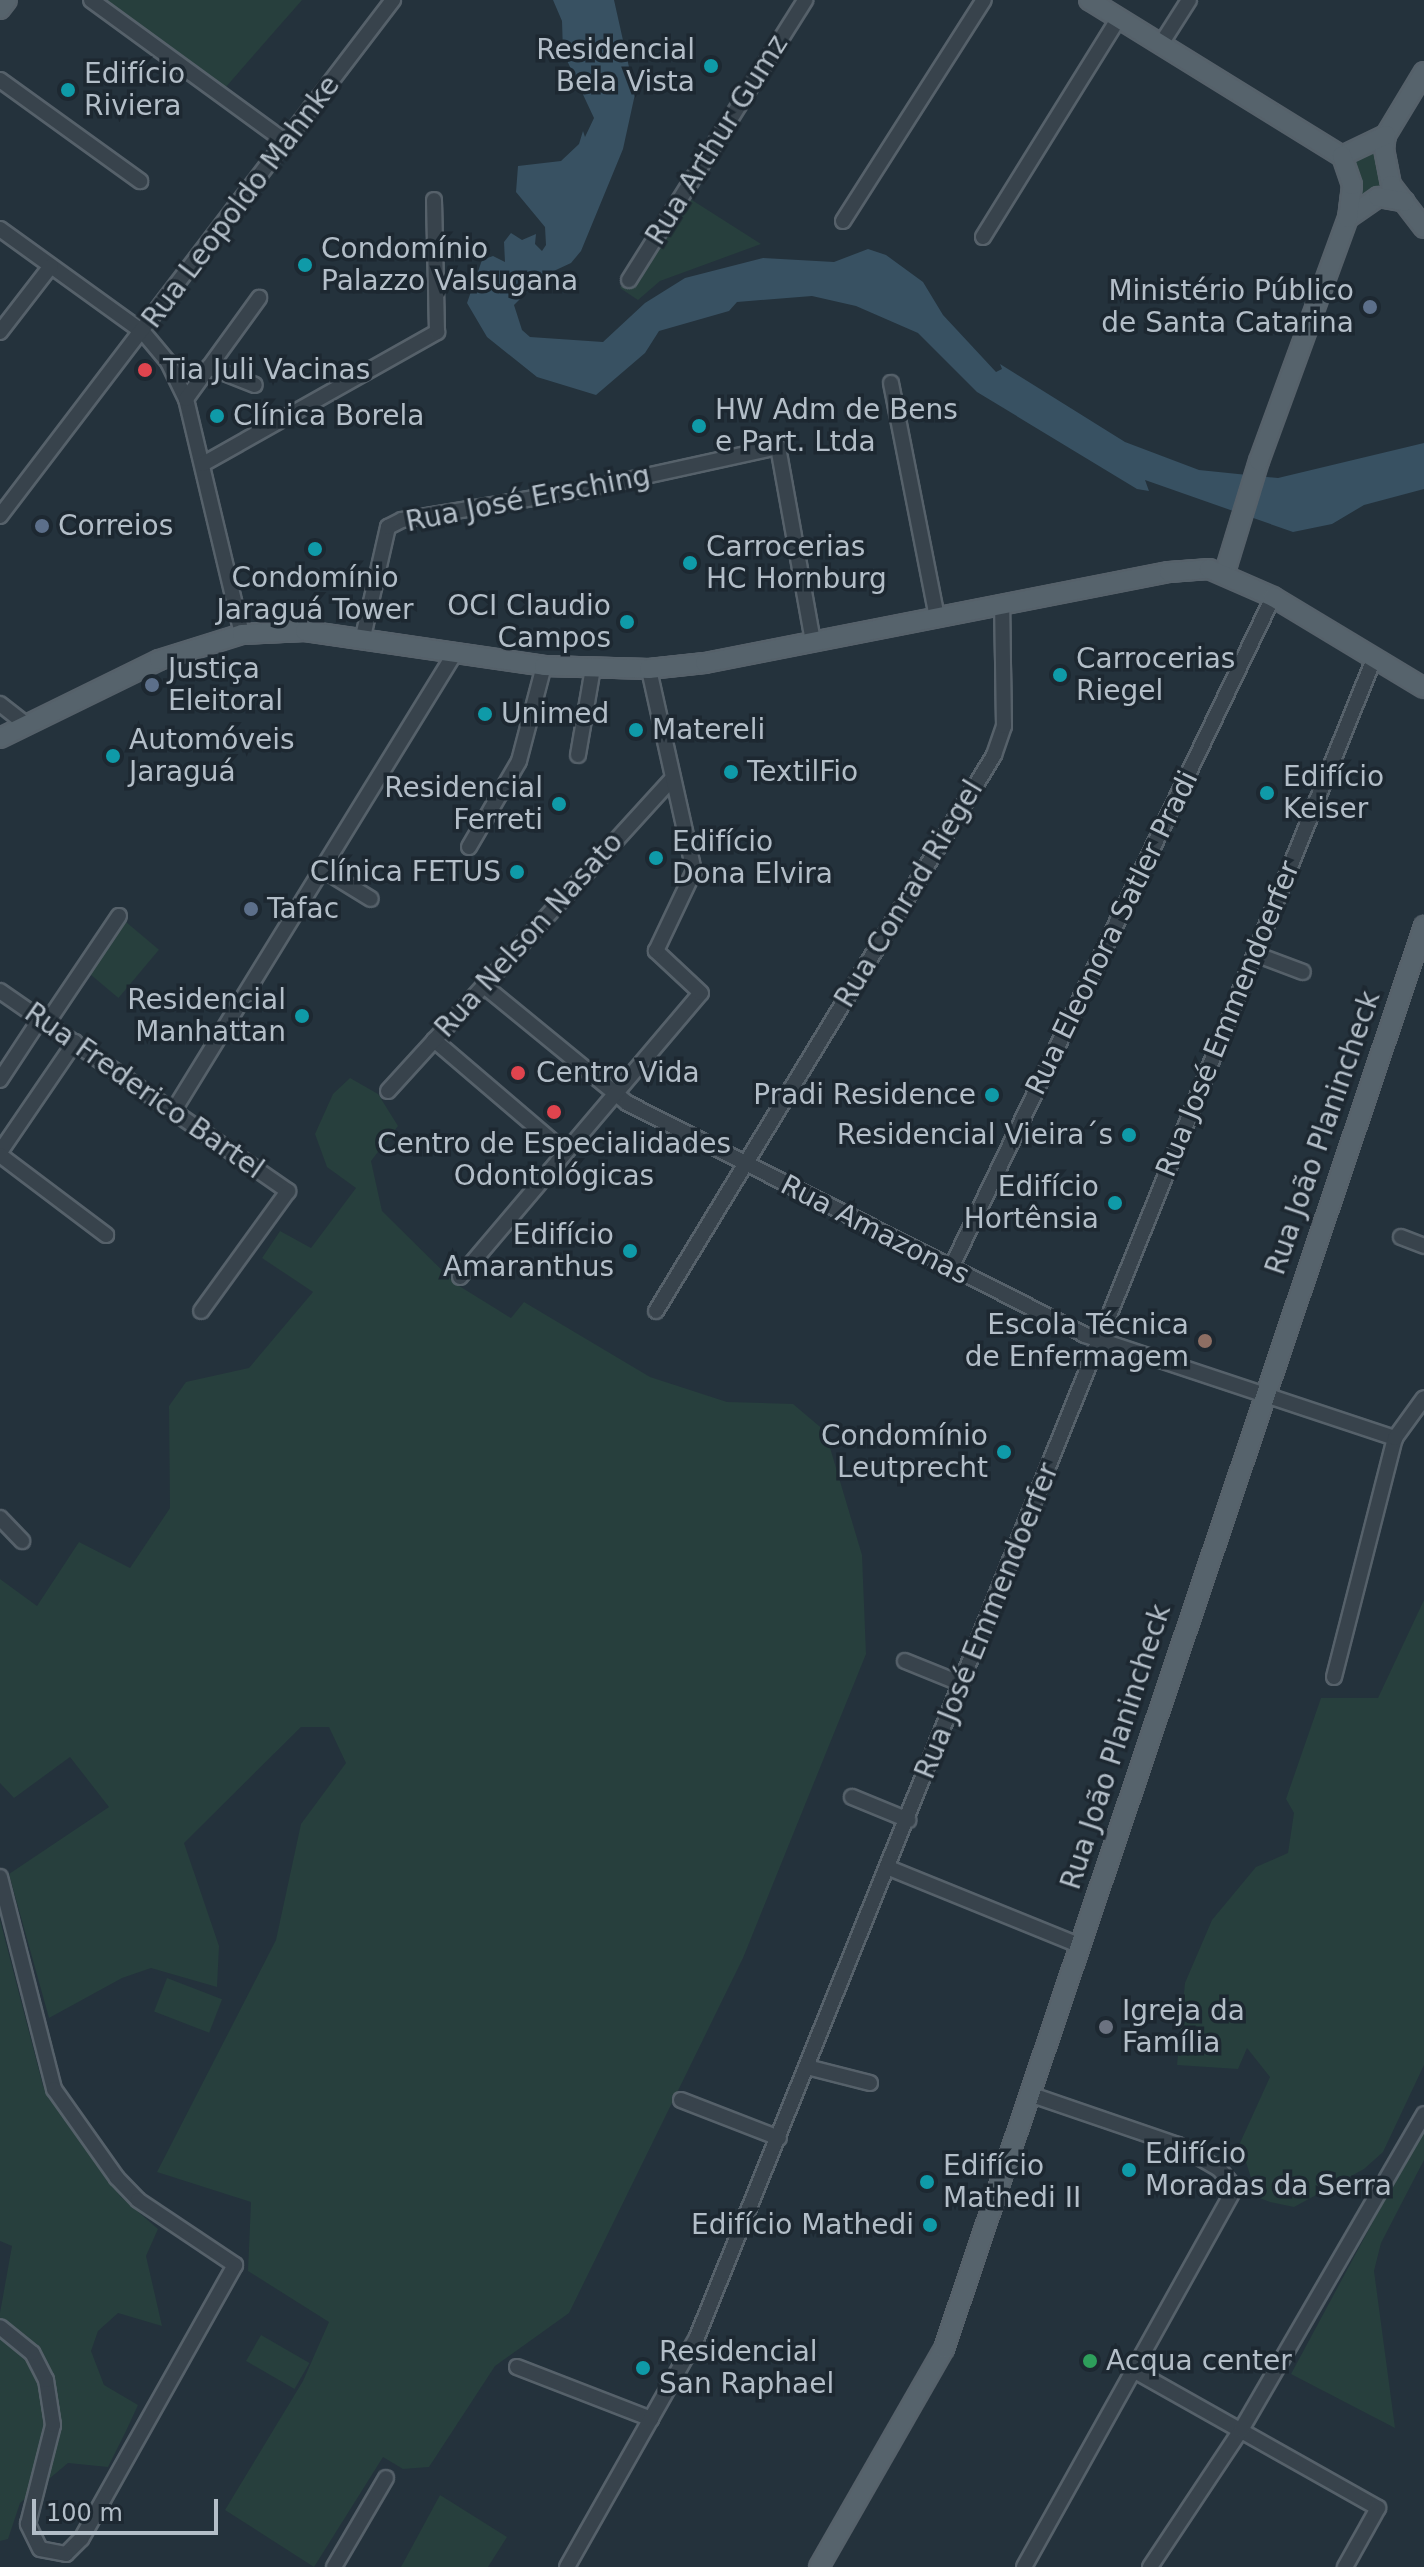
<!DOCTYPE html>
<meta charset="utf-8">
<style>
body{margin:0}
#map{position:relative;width:1424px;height:2567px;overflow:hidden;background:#24323c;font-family:"DejaVu Sans",sans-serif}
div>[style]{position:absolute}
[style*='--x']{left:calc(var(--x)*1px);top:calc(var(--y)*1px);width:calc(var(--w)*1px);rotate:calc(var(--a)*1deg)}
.green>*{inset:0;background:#273f3d;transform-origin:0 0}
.water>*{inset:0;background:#385162}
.roads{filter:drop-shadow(2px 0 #56616a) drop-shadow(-2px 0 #56616a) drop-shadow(0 2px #56616a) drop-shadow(0 -2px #56616a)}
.minor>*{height:14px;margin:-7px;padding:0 7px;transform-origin:7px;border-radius:7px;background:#38434c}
.major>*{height:18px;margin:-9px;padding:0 9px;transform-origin:9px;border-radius:9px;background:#56636c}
.dots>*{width:22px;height:22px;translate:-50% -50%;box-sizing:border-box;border:4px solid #1d2831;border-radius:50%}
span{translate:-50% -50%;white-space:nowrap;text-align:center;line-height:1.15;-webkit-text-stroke:7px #1d2831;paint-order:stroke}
.poi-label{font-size:28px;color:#b3bec8}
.right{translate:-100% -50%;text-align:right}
.left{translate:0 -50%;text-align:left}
.street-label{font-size:28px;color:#b3bec8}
.scale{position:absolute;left:32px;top:2499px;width:186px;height:36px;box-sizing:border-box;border:4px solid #b3bec8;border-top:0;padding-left:10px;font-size:24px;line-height:28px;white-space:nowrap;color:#b3bec8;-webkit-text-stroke:6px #1d2831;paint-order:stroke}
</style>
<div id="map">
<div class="green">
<i style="clip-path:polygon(106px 0,302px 0,225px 88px)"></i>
<i style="clip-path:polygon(1378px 145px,1378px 171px,1390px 193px,1370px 193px,1355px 203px,1349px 159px)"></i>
<i style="clip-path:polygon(684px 195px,761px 244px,660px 281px,638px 300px,620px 288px)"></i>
<i style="left:126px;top:922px;width:43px;height:63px;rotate:40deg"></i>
<i style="clip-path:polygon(350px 1078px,378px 1094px,398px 1126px,371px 1161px,382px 1211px,456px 1284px,511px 1318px,524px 1302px,650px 1377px,727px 1402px,793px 1404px,825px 1431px,862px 1555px,866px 1654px,743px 1958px,569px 2313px,495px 2366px,429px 2467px,403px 2469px,383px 2457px,314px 2567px,225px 2510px,303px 2381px,329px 2322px,248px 2271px,251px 2202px,157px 2172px,276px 1940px,301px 1824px,346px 1763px,329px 1727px,301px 1727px,184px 1843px,219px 1946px,217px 1987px,151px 1968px,122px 1978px,49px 2018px,9px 1874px,109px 1807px,70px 1757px,14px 1798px,0 1783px,0 1579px,37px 1606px,79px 1542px,130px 1568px,170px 1508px,169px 1406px,186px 1382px,249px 1368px,313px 1292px,262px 1258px,280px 1231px,311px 1248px,356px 1188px,327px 1167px,315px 1134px,333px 1094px)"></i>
<i style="clip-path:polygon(1424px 1600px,1424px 2065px,1383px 2152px,1364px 2169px,1294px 2207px,1270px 2202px,1257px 2197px,1240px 2143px,1270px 2077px,1247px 2048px,1238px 2069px,1177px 2065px,1185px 1983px,1212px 1920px,1256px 1867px,1288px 1853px,1294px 1813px,1286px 1799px,1321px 1698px,1378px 1698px)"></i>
<i style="clip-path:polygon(0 1920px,43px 2086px,121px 2197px,158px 2229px,146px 2256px,162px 2326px,118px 2313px,98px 2331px,91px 2351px,104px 2385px,138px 2405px,126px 2431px,108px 2467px,68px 2463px,20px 2503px,8px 2539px,0 2541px,0 2313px,12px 2246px,0 2241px)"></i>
<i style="left:167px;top:1978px;width:59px;height:36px;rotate:21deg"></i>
<i style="clip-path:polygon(1424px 2127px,1424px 2160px,1381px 2243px,1374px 2271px,1395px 2428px,1291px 2374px)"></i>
<i style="left:261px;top:2335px;width:56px;height:30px;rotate:30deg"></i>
<i style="clip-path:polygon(440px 2495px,507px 2537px,488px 2567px,401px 2567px)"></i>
</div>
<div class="water">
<i style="clip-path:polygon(553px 0,614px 0,635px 94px,623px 149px,581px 251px,571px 263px,543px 276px,514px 305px,522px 330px,530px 337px,603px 342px,645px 303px,685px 278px,763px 258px,834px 262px,868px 249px,886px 255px,923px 282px,943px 315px,996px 372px,1002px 369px,1000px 364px,1125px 442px,1199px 470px,1278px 478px,1424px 443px,1424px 489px,1364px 505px,1332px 524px,1293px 532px,1145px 480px,1149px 491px,1137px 489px,977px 392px,918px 333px,856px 306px,812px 296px,737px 302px,729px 311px,659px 331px,645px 353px,596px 395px,537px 377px,487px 337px,467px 303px,482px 260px,493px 256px,505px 262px,504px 242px,511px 233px,522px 240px,536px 234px,535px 244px,542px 251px,546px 245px,545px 227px,516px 192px,518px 166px,561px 161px,579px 144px,583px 131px,585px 137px,594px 118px,563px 52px,562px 21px)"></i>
</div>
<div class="roads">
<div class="minor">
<i style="--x:91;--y:0;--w:241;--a:36.1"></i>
<i style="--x:1161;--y:44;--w:52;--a:-57.5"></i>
<i style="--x:0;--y:80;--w:173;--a:35.8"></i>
<i style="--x:843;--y:221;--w:262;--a:-57.5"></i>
<i style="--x:0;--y:229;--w:176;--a:35.8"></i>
<i style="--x:143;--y:332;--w:39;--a:50"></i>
<i style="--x:168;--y:362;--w:41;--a:64.1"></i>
<i style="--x:186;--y:399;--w:242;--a:76.6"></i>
<i style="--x:983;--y:237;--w:258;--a:-58.2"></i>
<i style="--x:629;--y:280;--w:331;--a:-57.8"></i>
<i style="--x:0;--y:332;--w:83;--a:-52.3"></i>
<i style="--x:209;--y:367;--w:49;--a:21.4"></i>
<i style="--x:891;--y:383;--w:239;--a:78.9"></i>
<i style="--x:186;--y:399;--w:125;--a:-54.1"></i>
<i style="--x:203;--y:464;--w:269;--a:-29.4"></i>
<i style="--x:437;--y:332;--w:132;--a:-91.3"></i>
<i style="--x:0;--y:516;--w:649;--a:-52.71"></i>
<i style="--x:363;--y:637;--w:113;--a:-77.2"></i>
<i style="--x:388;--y:527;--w:16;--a:-27"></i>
<i style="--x:402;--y:520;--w:182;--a:-9.5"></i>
<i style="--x:582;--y:490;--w:201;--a:-12.4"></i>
<i style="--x:778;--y:447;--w:197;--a:79.8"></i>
<i style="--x:0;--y:704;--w:34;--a:38"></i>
<i style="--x:578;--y:755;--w:88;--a:-80.2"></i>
<i style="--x:469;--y:847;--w:99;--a:-59.8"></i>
<i style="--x:519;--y:761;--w:98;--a:-75.3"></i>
<i style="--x:322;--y:869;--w:57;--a:31.5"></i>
<i style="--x:1255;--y:954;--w:51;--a:20.6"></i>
<i style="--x:483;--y:985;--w:186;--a:39.3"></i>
<i style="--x:627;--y:1103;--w:513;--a:26.86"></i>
<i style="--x:1085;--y:1335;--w:327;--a:18.4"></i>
<i style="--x:0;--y:991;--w:351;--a:34.8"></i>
<i style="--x:288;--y:1191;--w:148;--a:125.9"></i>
<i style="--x:47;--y:1023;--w:129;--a:-56.1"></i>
<i style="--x:434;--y:1040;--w:172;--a:40.5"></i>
<i style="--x:0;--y:1080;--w:73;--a:-56.7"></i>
<i style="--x:388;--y:1091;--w:422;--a:-47.7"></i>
<i style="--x:174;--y:1110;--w:536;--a:-58.41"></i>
<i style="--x:0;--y:1152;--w:133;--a:-55.7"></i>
<i style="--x:0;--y:1155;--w:133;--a:37"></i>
<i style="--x:1401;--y:1237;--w:25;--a:21"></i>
<i style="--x:951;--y:1268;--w:744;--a:-64.36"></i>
<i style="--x:460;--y:1277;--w:372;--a:-49.7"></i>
<i style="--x:701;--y:993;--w:62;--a:-137"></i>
<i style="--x:656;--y:951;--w:89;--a:-64.6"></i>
<i style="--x:694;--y:871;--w:207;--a:-102.6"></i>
<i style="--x:656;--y:1311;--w:651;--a:-58.7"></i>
<i style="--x:994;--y:755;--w:31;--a:-71"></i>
<i style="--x:1004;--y:726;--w:121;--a:-90.9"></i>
<i style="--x:0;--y:1518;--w:32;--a:46"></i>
<i style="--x:905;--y:1661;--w:61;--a:22"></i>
<i style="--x:1334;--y:1677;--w:247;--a:-75.7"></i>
<i style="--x:1395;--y:1438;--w:49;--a:-54.1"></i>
<i style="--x:852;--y:1797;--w:61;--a:22.3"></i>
<i style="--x:889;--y:1868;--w:205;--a:22.1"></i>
<i style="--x:0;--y:1877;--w:219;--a:75.7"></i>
<i style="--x:54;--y:2089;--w:109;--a:54.7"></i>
<i style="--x:117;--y:2178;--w:30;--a:46"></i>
<i style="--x:138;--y:2200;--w:117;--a:33.8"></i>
<i style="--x:235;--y:2265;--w:314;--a:119.3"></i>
<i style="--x:81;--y:2539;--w:21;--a:135"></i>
<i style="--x:66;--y:2554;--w:26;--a:-169"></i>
<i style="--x:40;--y:2549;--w:28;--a:-116"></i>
<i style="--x:28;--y:2524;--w:102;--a:-75.8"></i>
<i style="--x:53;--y:2425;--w:46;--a:-98.8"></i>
<i style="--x:46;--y:2380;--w:30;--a:-117"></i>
<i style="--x:32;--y:2353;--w:41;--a:-140.9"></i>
<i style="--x:807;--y:2067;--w:65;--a:14.3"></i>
<i style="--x:681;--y:2100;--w:105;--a:21.2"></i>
<i style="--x:517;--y:2367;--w:144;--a:21.2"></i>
<i style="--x:1135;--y:2371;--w:279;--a:29.4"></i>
<i style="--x:1378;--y:2508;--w:68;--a:119.2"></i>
<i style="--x:334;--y:2567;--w:103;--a:-59.7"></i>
<i style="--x:567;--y:2567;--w:264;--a:-60.5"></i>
<i style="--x:697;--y:2337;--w:1809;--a:-68.03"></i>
<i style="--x:1024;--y:2567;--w:434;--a:-60.9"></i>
<i style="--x:1235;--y:2188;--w:25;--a:-130"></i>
<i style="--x:1219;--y:2169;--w:48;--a:-149.7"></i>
<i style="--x:1178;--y:2145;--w:157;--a:-161.1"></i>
<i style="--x:1150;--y:2567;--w:164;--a:-56.4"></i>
<i style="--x:1241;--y:2430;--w:365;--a:-59.9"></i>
</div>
<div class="major">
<i style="--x:1089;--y:0;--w:297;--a:31.7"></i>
<i style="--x:0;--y:9;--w:11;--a:-52"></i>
<i style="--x:1424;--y:72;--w:74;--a:121.1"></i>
<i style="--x:1386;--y:135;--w:14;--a:98"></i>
<i style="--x:1384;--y:149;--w:37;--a:79"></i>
<i style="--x:1391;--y:185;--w:54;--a:52.5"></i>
<i style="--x:1342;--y:156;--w:49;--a:-25.5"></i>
<i style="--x:1348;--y:218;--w:37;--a:-35"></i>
<i style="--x:1378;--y:197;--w:27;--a:10"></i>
<i style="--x:1225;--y:572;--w:116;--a:-73"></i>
<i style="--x:1259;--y:461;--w:259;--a:-69.9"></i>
<i style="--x:1348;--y:218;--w:33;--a:-83"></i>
<i style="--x:1352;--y:185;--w:31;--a:-109"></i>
<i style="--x:0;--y:738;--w:177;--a:-26.1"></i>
<i style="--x:159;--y:660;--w:87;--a:-17.4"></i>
<i style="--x:242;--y:634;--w:63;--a:-2.7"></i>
<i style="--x:305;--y:631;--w:242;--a:8.3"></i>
<i style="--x:544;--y:666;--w:105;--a:1.6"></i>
<i style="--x:649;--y:669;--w:56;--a:-6.1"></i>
<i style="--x:705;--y:663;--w:473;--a:-11.1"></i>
<i style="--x:1169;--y:572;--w:40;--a:-4.3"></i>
<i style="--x:1209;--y:569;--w:70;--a:23.6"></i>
<i style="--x:1273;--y:597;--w:176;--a:31.1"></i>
<i style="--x:819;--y:2567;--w:251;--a:-60.2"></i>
<i style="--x:944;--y:2349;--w:1502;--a:-71.36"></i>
</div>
</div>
<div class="dots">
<i style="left:711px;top:66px;background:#0f9aa8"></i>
<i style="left:68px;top:90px;background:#0f9aa8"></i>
<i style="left:305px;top:265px;background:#0f9aa8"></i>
<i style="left:1370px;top:307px;background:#5c6f8a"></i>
<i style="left:145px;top:370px;background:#e0444e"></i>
<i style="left:217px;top:416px;background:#0f9aa8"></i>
<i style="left:699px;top:426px;background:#0f9aa8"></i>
<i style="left:42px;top:526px;background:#5c6f8a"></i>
<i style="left:315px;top:549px;background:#0f9aa8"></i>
<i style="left:690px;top:563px;background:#0f9aa8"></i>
<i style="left:627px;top:622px;background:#0f9aa8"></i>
<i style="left:1060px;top:675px;background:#0f9aa8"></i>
<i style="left:152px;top:685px;background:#5c6f8a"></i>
<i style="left:485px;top:714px;background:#0f9aa8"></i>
<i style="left:636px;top:730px;background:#0f9aa8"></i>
<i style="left:113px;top:756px;background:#0f9aa8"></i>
<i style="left:731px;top:772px;background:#0f9aa8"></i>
<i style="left:1267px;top:793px;background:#0f9aa8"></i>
<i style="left:559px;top:804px;background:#0f9aa8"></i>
<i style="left:656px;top:858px;background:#0f9aa8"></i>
<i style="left:517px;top:872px;background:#0f9aa8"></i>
<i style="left:251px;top:909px;background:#5c6f8a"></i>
<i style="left:302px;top:1016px;background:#0f9aa8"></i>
<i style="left:518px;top:1073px;background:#e0444e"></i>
<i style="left:992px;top:1095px;background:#0f9aa8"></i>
<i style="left:554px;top:1112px;background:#e0444e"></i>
<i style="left:1129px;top:1135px;background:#0f9aa8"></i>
<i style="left:1115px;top:1203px;background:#0f9aa8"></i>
<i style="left:630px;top:1251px;background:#0f9aa8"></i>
<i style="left:1205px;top:1341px;background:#8d6e63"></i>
<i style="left:1004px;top:1452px;background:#0f9aa8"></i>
<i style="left:1106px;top:2027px;background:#6b7280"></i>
<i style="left:1129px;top:2170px;background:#0f9aa8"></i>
<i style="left:927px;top:2182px;background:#0f9aa8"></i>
<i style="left:930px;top:2225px;background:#0f9aa8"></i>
<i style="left:1090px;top:2361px;background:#2e9e5b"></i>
<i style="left:643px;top:2368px;background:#0f9aa8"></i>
</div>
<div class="poi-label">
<span class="right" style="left:695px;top:66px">Residencial<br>Bela Vista</span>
<span class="left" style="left:84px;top:90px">Edifício<br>Riviera</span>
<span class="left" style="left:321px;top:265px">Condomínio<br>Palazzo Valsugana</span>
<span class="right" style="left:1354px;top:307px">Ministério Público<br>de Santa Catarina</span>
<span class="left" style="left:163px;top:370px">Tia Juli Vacinas</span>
<span class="left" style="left:715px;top:426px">HW Adm de Bens<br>e Part. Ltda</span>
<span class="left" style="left:233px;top:416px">Clínica Borela</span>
<span class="left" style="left:58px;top:526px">Correios</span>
<span class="left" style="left:706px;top:563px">Carrocerias<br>HC Hornburg</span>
<span style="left:315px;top:594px">Condomínio<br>Jaraguá Tower</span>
<span class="right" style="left:611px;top:622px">OCI Claudio<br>Campos</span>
<span class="left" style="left:1076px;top:675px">Carrocerias<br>Riegel</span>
<span class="left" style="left:168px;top:685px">Justiça<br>Eleitoral</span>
<span class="left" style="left:501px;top:714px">Unimed</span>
<span class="left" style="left:652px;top:730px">Matereli</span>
<span class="left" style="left:129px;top:756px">Automóveis<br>Jaraguá</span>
<span class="left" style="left:747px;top:772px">TextilFio</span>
<span class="left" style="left:1283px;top:793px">Edifício<br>Keiser</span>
<span class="right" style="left:543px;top:804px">Residencial<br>Ferreti</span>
<span class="left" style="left:672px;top:858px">Edifício<br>Dona Elvira</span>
<span class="right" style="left:501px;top:872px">Clínica FETUS</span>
<span class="left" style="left:267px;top:909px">Tafac</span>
<span class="right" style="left:286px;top:1016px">Residencial<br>Manhattan</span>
<span class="left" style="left:536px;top:1073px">Centro Vida</span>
<span class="right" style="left:976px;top:1095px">Pradi Residence</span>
<span class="right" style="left:1113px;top:1135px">Residencial Vieira´s</span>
<span style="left:554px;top:1160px">Centro de Especialidades<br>Odontológicas</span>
<span class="right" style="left:1099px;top:1203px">Edifício<br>Hortênsia</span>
<span class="right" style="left:614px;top:1251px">Edifício<br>Amaranthus</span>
<span class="right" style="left:1189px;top:1341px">Escola Técnica<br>de Enfermagem</span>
<span class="right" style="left:988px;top:1452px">Condomínio<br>Leutprecht</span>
<span class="left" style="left:1122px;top:2027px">Igreja da<br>Família</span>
<span class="left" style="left:1145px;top:2170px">Edifício<br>Moradas da Serra</span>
<span class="left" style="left:943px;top:2182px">Edifício<br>Mathedi II</span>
<span class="right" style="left:914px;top:2225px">Edifício Mathedi</span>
<span class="left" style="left:659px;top:2368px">Residencial<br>San Raphael</span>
<span class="left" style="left:1106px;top:2361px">Acqua center</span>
</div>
<div class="street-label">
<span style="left:717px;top:140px;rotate:-58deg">Rua Arthur Gumz</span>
<span style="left:241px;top:202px;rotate:-53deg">Rua Leopoldo Mahnke</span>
<span style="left:528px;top:499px;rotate:-11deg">Rua José Ersching</span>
<span style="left:909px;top:894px;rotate:-59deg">Rua Conrad Riegel</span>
<span style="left:1112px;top:933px;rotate:-64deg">Rua Eleonora Satler Pradi</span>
<span style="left:529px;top:935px;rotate:-48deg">Rua Nelson Nasato</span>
<span style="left:1228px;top:1019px;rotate:-68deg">Rua José Emmendoerfer</span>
<span style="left:144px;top:1091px;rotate:35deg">Rua Frederico Bartel</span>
<span style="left:1323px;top:1133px;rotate:-71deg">Rua João Planincheck</span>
<span style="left:875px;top:1230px;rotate:27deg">Rua Amazonas</span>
<span style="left:987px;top:1621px;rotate:-68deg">Rua José Emmendoerfer</span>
<span style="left:1116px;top:1747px;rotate:-72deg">Rua João Planincheck</span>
</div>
<div class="scale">100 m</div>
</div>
